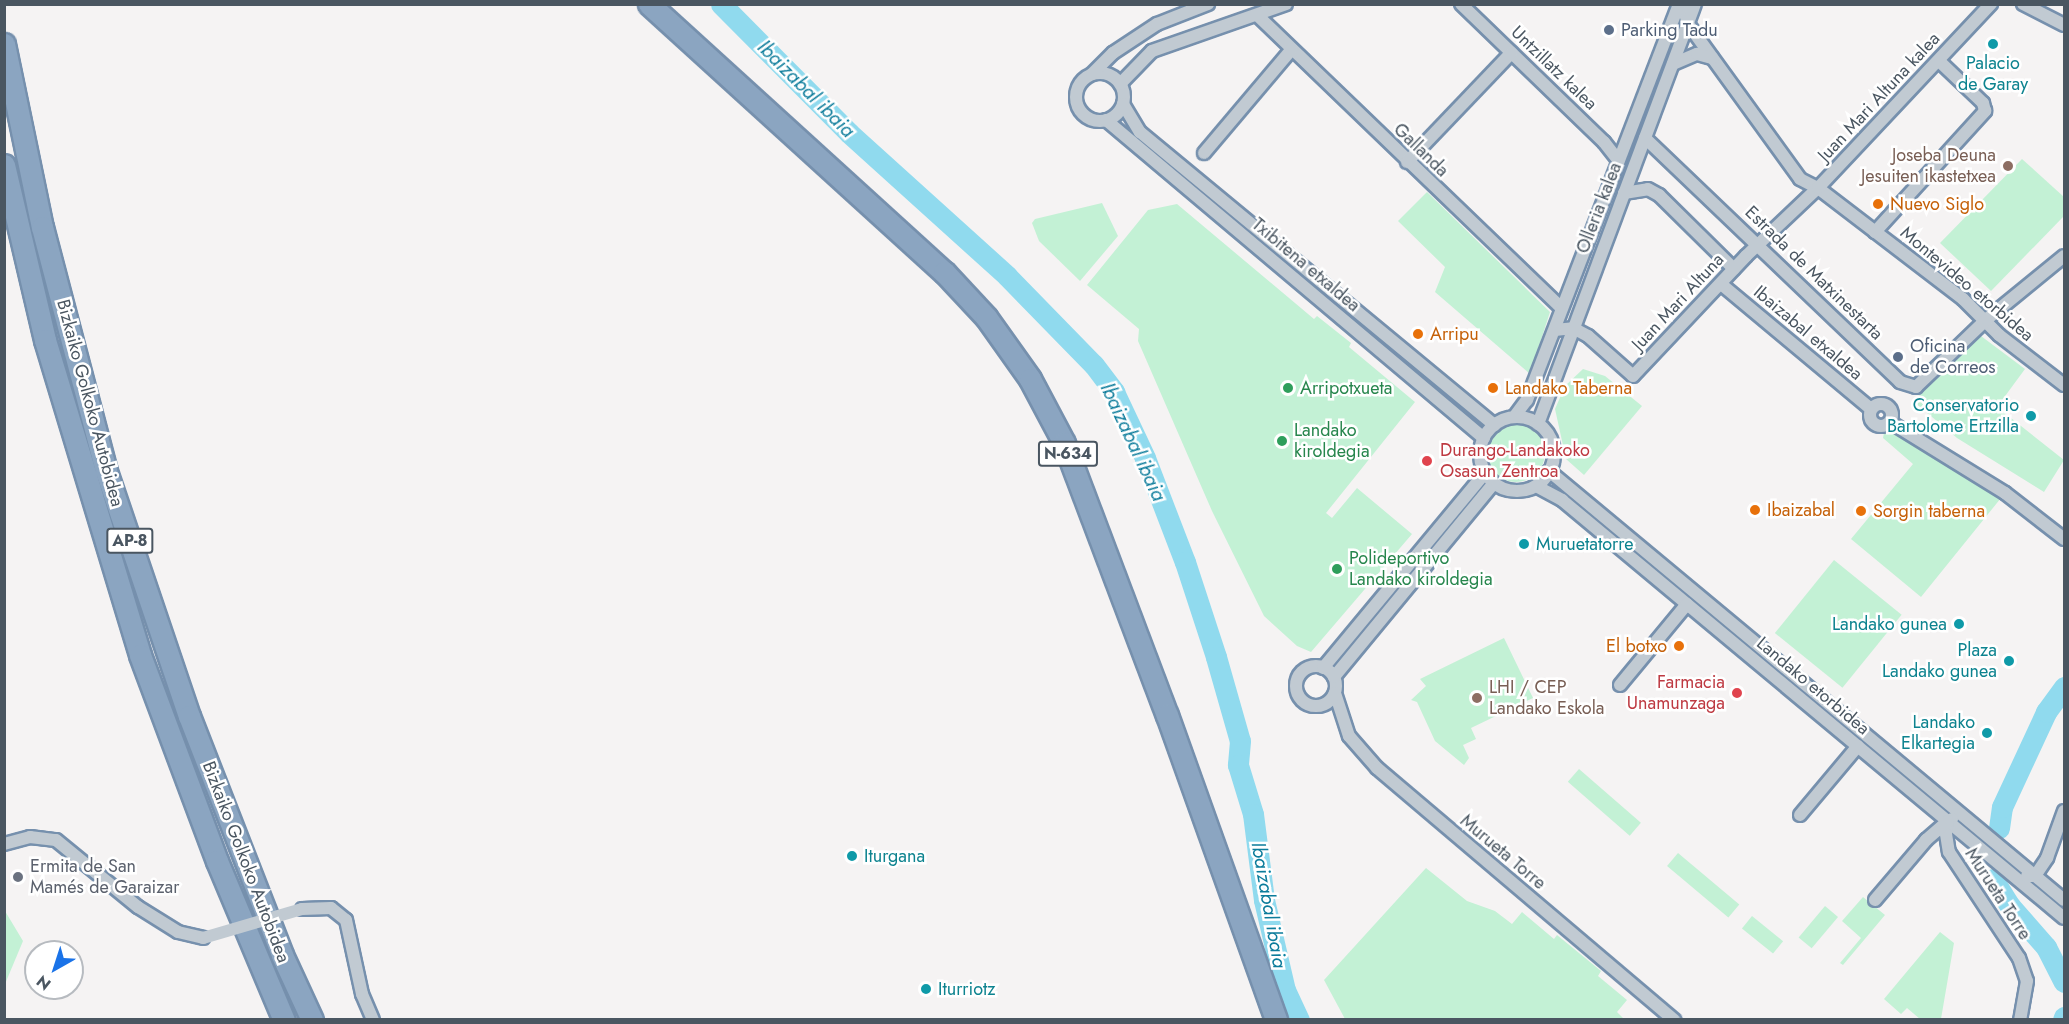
<!DOCTYPE html>
<meta charset="utf-8">
<style>
body{margin:0}
#map{position:relative;width:2069px;height:1024px;overflow:hidden;background:#f5f3f3;font-family:Jost,sans-serif}
div>[style]{position:absolute}
[style*='--x']{left:calc(var(--x)*1px);top:calc(var(--y)*1px);width:calc(var(--w)*1px);rotate:calc(var(--a)*1deg)}
.green>*{inset:0;background:#c3f1d5;transform-origin:0 0}
.round{border-radius:50%}
.river>*{height:21px;margin:-10.5px;padding:0 10.5px;transform-origin:10.5px;border-radius:10.5px;background:#90daee}
.roads{filter:drop-shadow(2px 0 #7690ad) drop-shadow(-2px 0 #7690ad) drop-shadow(0 2px #7690ad) drop-shadow(0 -2px #7690ad)}
.street>*{height:12px;margin:-6px;padding:0 6px;transform-origin:6px;border-radius:6px;background:#c1cad2}
.street>.ring{margin:-6px;padding:0;box-sizing:content-box;background:none;border:12px solid #c1cad2;border-radius:50%}
.highway>*{height:21px;margin:-10.5px;padding:0 10.5px;transform-origin:10.5px;border-radius:10.5px;background:#8ba5c1}
.street-bridge>*{height:12px;margin:-6px;padding:0 6px;transform-origin:6px;border-radius:6px;background:#c1cad2}
.dots>*{width:16px;height:16px;translate:-50% -50%;box-sizing:border-box;border:3px solid #fff;border-radius:50%}
span{translate:-50% -50%;white-space:nowrap;text-align:center;line-height:1.15;-webkit-text-stroke:5px #fff;paint-order:stroke}
.shield-label span{padding:2px 4px;background:#fff;border:2px solid;border-radius:4px;-webkit-text-stroke-width:0}
.shield-label{font-size:16px;color:#4a5661;font-weight:700}
.service-label{font-size:18px;color:#4e5e75}
.left{translate:0 -50%;text-align:left}
.culture-label{font-size:18px;color:#0d838f}
.right{translate:-100% -50%;text-align:right}
.street-label{font-size:18px;color:#4a5661}
.education-label{font-size:18px;color:#785e54}
.food-label{font-size:18px;color:#c56008}
.leisure-label{font-size:18px;color:#27864d}
.health-label{font-size:18px;color:#be3a42}
.worship-label{font-size:18px;color:#5b616d}
.water-label{font-size:20px;color:#0c7c9b;font-style:italic}
.frame{position:absolute;inset:0;border:6px solid #4a5661;pointer-events:none}
.north{position:absolute;left:24px;top:940px;width:60px;height:60px;box-sizing:border-box;background:#fff;border:2px solid #b7bbc0;border-radius:50%;rotate:219deg;font-size:16px;font-weight:700;line-height:24px;text-align:center;color:#4a5661}
.north::after{content:'';display:block;margin:auto;width:21px;height:27px;background:#1a73e8;clip-path:polygon(50% 0,100% 100%,50% 72%,0 100%)}
</style>
<div id="map">
<div class="green">
<i style="clip-path:polygon(2022px 159px,2064px 197px,2064px 216px,1991px 291px,1940px 243px)"></i>
<i style="clip-path:polygon(1427px 192px,1550px 312px,1530px 374px,1435px 292px,1445px 267px,1398px 221px)"></i>
<i style="clip-path:polygon(1102px 203px,1118px 236px,1080px 281px,1039px 241px,1032px 223px,1035px 219px)"></i>
<i style="clip-path:polygon(1177px 204px,1314px 319px,1317px 316px,1351px 343px,1349px 347px,1415px 402px,1326px 513px,1332px 518px,1357px 488px,1412px 534px,1311px 652px,1297px 646px,1264px 616px,1212px 511px,1138px 341px,1139px 329px,1087px 285px,1148px 210px)"></i>
<i style="clip-path:polygon(1981px 336px,2025px 369px,1997px 407px,2064px 460px,2044px 492px,1957px 438px,1913px 401px)"></i>
<i style="clip-path:polygon(1583px 369px,1605px 376px,1642px 406px,1584px 475px,1566px 459px,1555px 409px,1565px 386px)"></i>
<i class="round" style="left:1487px;top:424px;width:58px;height:58px"></i>
<i style="clip-path:polygon(1894px 429px,2001px 498px,1921px 597px,1851px 539px,1913px 464px,1883px 438px,1884px 433px)"></i>
<i style="left:1834px;top:560px;width:87px;height:94px;rotate:39deg"></i>
<i style="clip-path:polygon(1504px 638px,1533px 698px,1471px 728px,1476px 739px,1463px 745px,1469px 758px,1464px 765px,1435px 741px,1417px 702px,1411px 700px,1426px 686px,1420px 679px)"></i>
<i style="left:1579px;top:769px;width:82px;height:17px;rotate:41deg"></i>
<i style="left:1678px;top:853px;width:80px;height:17px;rotate:40deg"></i>
<i style="clip-path:polygon(1426px 868px,1467px 901px,1495px 911px,1512px 924px,1522px 912px,1554px 939px,1557px 935px,1601px 971px,1598px 976px,1627px 1000px,1617px 1012px,1624px 1019px,1345px 1019px,1324px 980px)"></i>
<i style="clip-path:polygon(1863px 897px,1885px 915px,1843px 965px,1840px 963px,1861px 938px,1842px 921px)"></i>
<i style="left:1825px;top:906px;width:17px;height:41px;rotate:40deg"></i>
<i style="clip-path:polygon(5px 911px,23px 941px,5px 984px)"></i>
<i style="left:1752px;top:916px;width:40px;height:16px;rotate:39deg"></i>
<i style="clip-path:polygon(1940px 932px,1954px 943px,1941px 1019px,1920px 1019px,1907px 1008px,1901px 1014px,1884px 999px)"></i>
</div>
<div class="river">
<i style="--x:721;--y:4;--w:182;--a:45.2"></i>
<i style="--x:849;--y:133;--w:213;--a:42.1"></i>
<i style="--x:1007;--y:276;--w:124;--a:45.7"></i>
<i style="--x:1094;--y:365;--w:34;--a:53"></i>
<i style="--x:1114;--y:392;--w:73;--a:64.8"></i>
<i style="--x:1145;--y:458;--w:111;--a:69"></i>
<i style="--x:1185;--y:562;--w:100;--a:71.9"></i>
<i style="--x:1216;--y:657;--w:87;--a:74.1"></i>
<i style="--x:1240;--y:741;--w:24;--a:95"></i>
<i style="--x:1238;--y:765;--w:51;--a:73"></i>
<i style="--x:1253;--y:814;--w:87;--a:82.7"></i>
<i style="--x:1264;--y:900;--w:92;--a:76.9"></i>
<i style="--x:1285;--y:990;--w:33;--a:65"></i>
<i style="--x:1999;--y:828;--w:21;--a:-82"></i>
<i style="--x:2002;--y:807;--w:105;--a:-65.1"></i>
<i style="--x:2046;--y:712;--w:31;--a:-54"></i>
<i style="--x:1993;--y:879;--w:32;--a:58"></i>
<i style="--x:2010;--y:906;--w:55;--a:48.7"></i>
<i style="--x:2046;--y:947;--w:39;--a:63"></i>
<i style="--x:2063;--y:1020;--w:3;--a:-72"></i>
</div>
<div class="roads">
<div class="street">
<i style="--x:1461;--y:4;--w:199;--a:44"></i>
<i style="--x:1604;--y:142;--w:23;--a:52"></i>
<i style="--x:1682;--y:4;--w:21;--a:73"></i>
<i style="--x:1688;--y:24;--w:191;--a:54.1"></i>
<i style="--x:1800;--y:179;--w:20;--a:27"></i>
<i style="--x:1818;--y:188;--w:183;--a:37.4"></i>
<i style="--x:1963;--y:299;--w:51;--a:45"></i>
<i style="--x:1999;--y:335;--w:82;--a:37.6"></i>
<i style="--x:2023;--y:4;--w:46;--a:27.1"></i>
<i style="--x:1257;--y:15;--w:422;--a:43.9"></i>
<i style="--x:1673;--y:64;--w:26;--a:-23"></i>
<i style="--x:1697;--y:54;--w:16;--a:15"></i>
<i class="ring" style="left:1076px;top:73px;width:36px;height:36px"></i>
<i style="--x:1092;--y:74;--w:30;--a:-45"></i>
<i style="--x:1113;--y:53;--w:53;--a:-33.4"></i>
<i style="--x:1157;--y:24;--w:55;--a:-21.4"></i>
<i style="--x:1120;--y:84;--w:46;--a:-45.9"></i>
<i style="--x:1152;--y:51;--w:142;--a:-19.3"></i>
<i style="--x:1123;--y:104;--w:33;--a:59"></i>
<i style="--x:1140;--y:132;--w:460;--a:39.6"></i>
<i style="--x:1106;--y:120;--w:494;--a:40.1"></i>
<i style="--x:1645;--y:138;--w:353;--a:43.7"></i>
<i style="--x:1900;--y:382;--w:17;--a:17"></i>
<i style="--x:1916;--y:387;--w:98;--a:-43.8"></i>
<i style="--x:1987;--y:319;--w:99;--a:-39.3"></i>
<i style="--x:1204;--y:153;--w:135;--a:-49.8"></i>
<i style="--x:1407;--y:162;--w:151;--a:-46.3"></i>
<i style="--x:1624;--y:193;--w:24;--a:-9"></i>
<i style="--x:1648;--y:189;--w:13;--a:29"></i>
<i style="--x:1659;--y:195;--w:105;--a:44.6"></i>
<i style="--x:1875;--y:232;--w:164;--a:-47.7"></i>
<i style="--x:1985;--y:111;--w:8;--a:-104"></i>
<i style="--x:1983;--y:103;--w:61;--a:-136.3"></i>
<i style="--x:1721;--y:284;--w:195;--a:39.8"></i>
<i style="--x:1555;--y:330;--w:18;--a:-6"></i>
<i style="--x:1573;--y:328;--w:17;--a:28"></i>
<i style="--x:1588;--y:336;--w:60;--a:41.6"></i>
<i style="--x:1633;--y:376;--w:165;--a:-46.7"></i>
<i style="--x:1746;--y:256;--w:99;--a:-43.4"></i>
<i style="--x:1818;--y:188;--w:253;--a:-46.8"></i>
<i class="ring" style="left:1870px;top:404px;width:10px;height:10px"></i>
<i style="--x:1514;--y:417;--w:21;--a:-53"></i>
<i style="--x:1527;--y:400;--w:424;--a:-69"></i>
<i class="ring" style="left:1480px;top:417px;width:62px;height:62px"></i>
<i style="--x:1890;--y:422;--w:135;--a:31.7"></i>
<i style="--x:2005;--y:493;--w:75;--a:37.9"></i>
<i style="--x:1538;--y:424;--w:448;--a:-69.5"></i>
<i style="--x:1549;--y:471;--w:670;--a:39.79"></i>
<i style="--x:1536;--y:486;--w:30;--a:28"></i>
<i style="--x:1562;--y:500;--w:653;--a:39.78"></i>
<i class="ring" style="left:1296px;top:666px;width:28px;height:28px"></i>
<i style="--x:1323;--y:668;--w:254;--a:-50.3"></i>
<i style="--x:1334;--y:677;--w:251;--a:-50.5"></i>
<i style="--x:1620;--y:685;--w:105;--a:-50.4"></i>
<i style="--x:1335;--y:693;--w:45;--a:72"></i>
<i style="--x:1349;--y:736;--w:43;--a:48.8"></i>
<i style="--x:1377;--y:768;--w:390;--a:40.3"></i>
<i style="--x:1800;--y:815;--w:90;--a:-50"></i>
<i style="--x:1952;--y:819;--w:4;--a:153"></i>
<i style="--x:1948;--y:821;--w:13;--a:99"></i>
<i style="--x:1946;--y:834;--w:18;--a:81"></i>
<i style="--x:1949;--y:852;--w:127;--a:56.6"></i>
<i style="--x:2019;--y:958;--w:24;--a:71"></i>
<i style="--x:2027;--y:981;--w:40;--a:100"></i>
<i style="--x:4;--y:844;--w:27;--a:-15"></i>
<i style="--x:30;--y:837;--w:26;--a:7"></i>
<i style="--x:56;--y:840;--w:106;--a:39.3"></i>
<i style="--x:138;--y:907;--w:47;--a:32"></i>
<i style="--x:178;--y:932;--w:26;--a:13"></i>
<i style="--x:2027;--y:876;--w:8;--a:0"></i>
<i style="--x:2035;--y:876;--w:22;--a:-56"></i>
<i style="--x:2047;--y:858;--w:50;--a:-70.1"></i>
<i style="--x:1875;--y:900;--w:79;--a:-49.6"></i>
<i style="--x:1926;--y:840;--w:29;--a:-41"></i>
<i style="--x:302;--y:909;--w:29;--a:-2"></i>
<i style="--x:331;--y:908;--w:19;--a:39"></i>
<i style="--x:346;--y:920;--w:76;--a:77.8"></i>
<i style="--x:362;--y:994;--w:28;--a:67"></i>
</div>
<div class="highway">
<i style="--x:649;--y:4;--w:399;--a:42.3"></i>
<i style="--x:944;--y:272;--w:62;--a:47"></i>
<i style="--x:986;--y:317;--w:76;--a:54.6"></i>
<i style="--x:1030;--y:379;--w:72;--a:62"></i>
<i style="--x:1064;--y:443;--w:291;--a:69.3"></i>
<i style="--x:1167;--y:715;--w:324;--a:70.3"></i>
<i style="--x:4;--y:44;--w:187;--a:78.3"></i>
<i style="--x:42;--y:227;--w:252;--a:75.3"></i>
<i style="--x:106;--y:471;--w:259;--a:71.3"></i>
<i style="--x:189;--y:716;--w:256;--a:68.7"></i>
<i style="--x:282;--y:955;--w:72;--a:65.2"></i>
<i style="--x:4;--y:165;--w:180;--a:76.8"></i>
<i style="--x:45;--y:340;--w:329;--a:73.2"></i>
<i style="--x:140;--y:655;--w:220;--a:69.5"></i>
<i style="--x:217;--y:861;--w:173;--a:67.2"></i>
</div>
</div>
<div class="street-bridge">
<i style="--x:203;--y:938;--w:103;--a:-16.3"></i>
</div>
<div class="dots">
<i style="left:1609px;top:30px;background:#5c6f8a"></i>
<i style="left:1993px;top:44px;background:#0f9aa8"></i>
<i style="left:2008px;top:166px;background:#8d6e63"></i>
<i style="left:1878px;top:204px;background:#e8710a"></i>
<i style="left:1418px;top:334px;background:#e8710a"></i>
<i style="left:1898px;top:357px;background:#5c6f8a"></i>
<i style="left:1288px;top:388px;background:#2e9e5b"></i>
<i style="left:1493px;top:388px;background:#e8710a"></i>
<i style="left:2031px;top:416px;background:#0f9aa8"></i>
<i style="left:1282px;top:441px;background:#2e9e5b"></i>
<i style="left:1427px;top:461px;background:#e0444e"></i>
<i style="left:1755px;top:510px;background:#e8710a"></i>
<i style="left:1861px;top:511px;background:#e8710a"></i>
<i style="left:1524px;top:544px;background:#0f9aa8"></i>
<i style="left:1337px;top:569px;background:#2e9e5b"></i>
<i style="left:1959px;top:624px;background:#0f9aa8"></i>
<i style="left:1679px;top:646px;background:#e8710a"></i>
<i style="left:2009px;top:661px;background:#0f9aa8"></i>
<i style="left:1737px;top:693px;background:#e0444e"></i>
<i style="left:1477px;top:698px;background:#8d6e63"></i>
<i style="left:1987px;top:733px;background:#0f9aa8"></i>
<i style="left:852px;top:856px;background:#0f9aa8"></i>
<i style="left:18px;top:877px;background:#6b7280"></i>
<i style="left:926px;top:989px;background:#0f9aa8"></i>
</div>
<div class="shield-label">
<span style="left:1068px;top:454px">N-634</span>
<span style="left:130px;top:541px">AP-8</span>
</div>
<div class="service-label">
<span class="left" style="left:1621px;top:30px">Parking Tadu</span>
<span class="left" style="left:1910px;top:357px">Oficina<br>de Correos</span>
</div>
<div class="culture-label">
<span style="left:1993px;top:74px">Palacio<br>de Garay</span>
<span class="right" style="left:2019px;top:416px">Conservatorio<br>Bartolome Ertzilla</span>
<span class="left" style="left:1536px;top:544px">Muruetatorre</span>
<span class="right" style="left:1947px;top:624px">Landako gunea</span>
<span class="right" style="left:1997px;top:661px">Plaza<br>Landako gunea</span>
<span class="right" style="left:1975px;top:733px">Landako<br>Elkartegia</span>
<span class="left" style="left:864px;top:856px">Iturgana</span>
<span class="left" style="left:938px;top:989px">Iturriotz</span>
</div>
<div class="street-label">
<span style="left:1554px;top:68px;rotate:44deg">Untzillatz kalea</span>
<span style="left:1879px;top:97px;rotate:-47deg">Juan Mari Altuna kalea</span>
<span style="left:1421px;top:150px;rotate:44deg">Gallanda</span>
<span style="left:1599px;top:208px;rotate:-69deg">Olleria kalea</span>
<span style="left:1306px;top:265px;rotate:40deg">Txibitena etxaldea</span>
<span style="left:1814px;top:273px;rotate:44deg">Estrada de Matxinestarta</span>
<span style="left:1967px;top:284px;rotate:40deg">Montevideo etorbidea</span>
<span style="left:1678px;top:302px;rotate:-47deg">Juan Mari Altuna</span>
<span style="left:1808px;top:333px;rotate:40deg">Ibaizabal etxaldea</span>
<span style="left:90px;top:403px;rotate:75deg">Bizkaiko Golkoko Autobidea</span>
<span style="left:1813px;top:686px;rotate:40deg">Landako etorbidea</span>
<span style="left:1503px;top:852px;rotate:40deg">Murueta Torre</span>
<span style="left:246px;top:862px;rotate:69deg">Bizkaiko Golkoko Autobidea</span>
<span style="left:1998px;top:894px;rotate:57deg">Murueta Torre</span>
</div>
<div class="education-label">
<span class="right" style="left:1996px;top:166px">Joseba Deuna<br>Jesuiten ikastetxea</span>
<span class="left" style="left:1489px;top:698px">LHI / CEP<br>Landako Eskola</span>
</div>
<div class="food-label">
<span class="left" style="left:1890px;top:204px">Nuevo Siglo</span>
<span class="left" style="left:1430px;top:334px">Arripu</span>
<span class="left" style="left:1505px;top:388px">Landako Taberna</span>
<span class="left" style="left:1767px;top:510px">Ibaizabal</span>
<span class="left" style="left:1873px;top:511px">Sorgin taberna</span>
<span class="right" style="left:1667px;top:646px">El botxo</span>
</div>
<div class="leisure-label">
<span class="left" style="left:1300px;top:388px">Arripotxueta</span>
<span class="left" style="left:1294px;top:441px">Landako<br>kiroldegia</span>
<span class="left" style="left:1349px;top:569px">Polideportivo<br>Landako kiroldegia</span>
</div>
<div class="health-label">
<span class="left" style="left:1440px;top:461px">Durango-Landakoko<br>Osasun Zentroa</span>
<span class="right" style="left:1725px;top:693px">Farmacia<br>Unamunzaga</span>
</div>
<div class="worship-label">
<span class="left" style="left:30px;top:877px">Ermita de San<br>Mamés de Garaizar</span>
</div>
<div class="water-label">
<span style="left:806px;top:89px;rotate:45deg">Ibaizabal ibaia</span>
<span style="left:1133px;top:442px;rotate:65deg">Ibaizabal ibaia</span>
<span style="left:1269px;top:905px;rotate:80deg">Ibaizabal ibaia</span>
</div>
<div class="frame"></div>
<div class="north">N</div>
</div>
